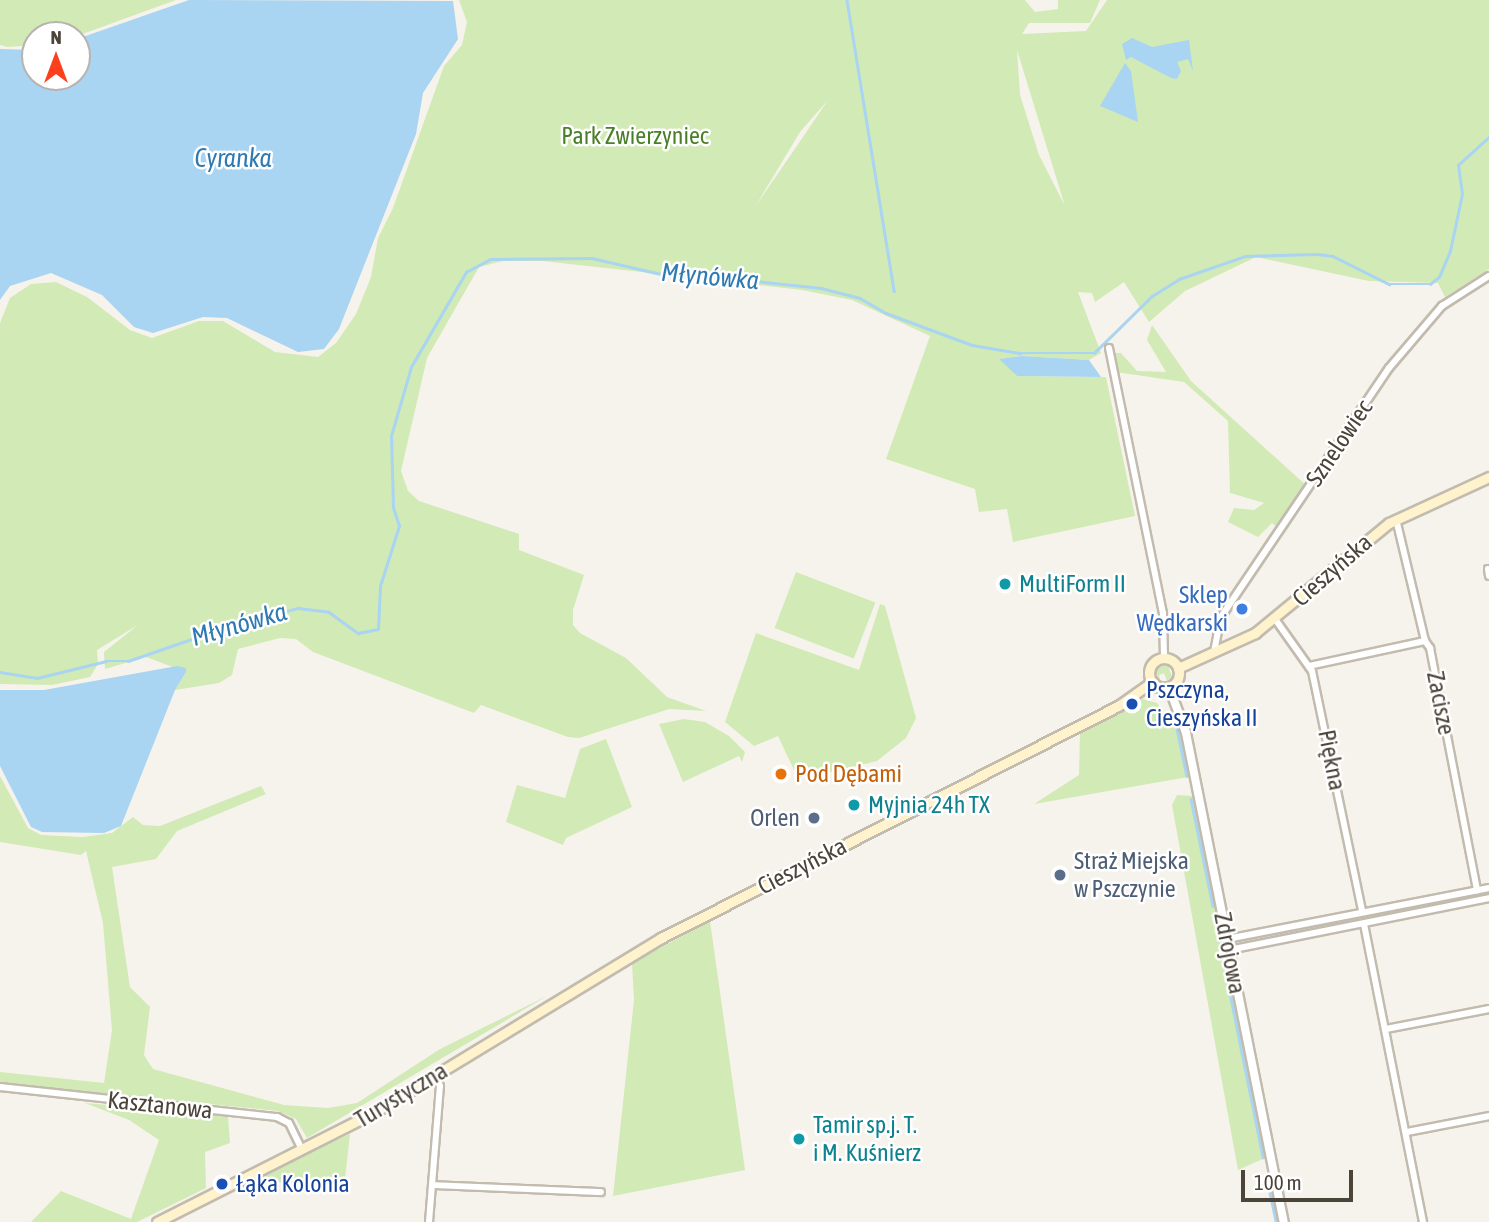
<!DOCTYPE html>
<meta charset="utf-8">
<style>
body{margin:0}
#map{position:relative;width:1489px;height:1222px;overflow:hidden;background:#f6f3ec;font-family:"Asap Condensed",sans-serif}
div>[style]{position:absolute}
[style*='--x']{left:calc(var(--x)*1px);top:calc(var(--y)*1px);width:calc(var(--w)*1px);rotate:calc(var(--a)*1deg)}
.green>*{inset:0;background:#d2eab5;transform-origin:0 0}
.water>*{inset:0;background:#a9d4f2}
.stream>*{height:2.5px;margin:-1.25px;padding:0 1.25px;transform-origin:1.25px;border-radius:1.25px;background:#a9d4f2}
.roads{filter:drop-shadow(2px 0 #c2bbae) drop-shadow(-2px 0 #c2bbae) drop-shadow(0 2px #c2bbae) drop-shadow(0 -2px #c2bbae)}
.minor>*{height:6px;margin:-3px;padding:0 3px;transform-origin:3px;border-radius:3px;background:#fff}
.tertiary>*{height:8px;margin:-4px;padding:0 4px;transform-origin:4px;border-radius:4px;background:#fff}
.secondary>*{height:9px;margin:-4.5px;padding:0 4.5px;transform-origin:4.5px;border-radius:4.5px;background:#fff3cd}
.secondary>.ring{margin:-4.5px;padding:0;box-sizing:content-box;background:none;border:9px solid #fff3cd;border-radius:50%}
.dots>*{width:19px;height:19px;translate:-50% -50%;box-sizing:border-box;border:4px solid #fff;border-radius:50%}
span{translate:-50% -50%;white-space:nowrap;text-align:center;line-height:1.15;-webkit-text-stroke:5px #fff;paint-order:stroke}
.park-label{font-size:24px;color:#4a7f2a}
.street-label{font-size:24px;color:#4b4439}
.culture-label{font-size:24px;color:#0d838f}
.left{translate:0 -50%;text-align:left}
.shop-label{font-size:24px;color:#366cbe}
.right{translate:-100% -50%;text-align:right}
.transit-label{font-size:24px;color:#164399}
.food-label{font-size:24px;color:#c56008}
.service-label{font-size:24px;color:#4e5e75}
.water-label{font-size:26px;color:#2e7ab2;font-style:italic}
.north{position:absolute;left:21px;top:21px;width:70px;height:70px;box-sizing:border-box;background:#fff;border:2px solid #b7b4b0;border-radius:50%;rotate:0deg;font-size:19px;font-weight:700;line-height:28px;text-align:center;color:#4b4439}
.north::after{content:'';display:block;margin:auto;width:24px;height:32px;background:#fc3f1d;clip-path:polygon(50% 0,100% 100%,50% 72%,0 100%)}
.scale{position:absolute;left:1241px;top:1170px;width:112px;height:32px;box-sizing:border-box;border:4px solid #4b4439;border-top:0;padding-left:9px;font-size:21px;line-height:24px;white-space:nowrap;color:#4b4439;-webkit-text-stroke:5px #fff;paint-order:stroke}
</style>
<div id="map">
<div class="green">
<i style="clip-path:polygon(0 0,176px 0,77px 36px,35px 35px,35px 45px,8px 47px,0 45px)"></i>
<i style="clip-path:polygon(evenodd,459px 0,1025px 0,1035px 12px,1058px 9px,1058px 0,1100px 0,1090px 23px,1029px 23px,1022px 34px,1086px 31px,1107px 0,1489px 0,1489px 269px,1445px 297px,1438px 283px,1369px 281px,1256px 257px,1185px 291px,1149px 322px,1124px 282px,1095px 302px,1092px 293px,1078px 292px,1101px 353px,1089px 360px,1022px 356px,1000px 359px,1017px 376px,1106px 377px,1135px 516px,1013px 542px,1007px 509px,979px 512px,975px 489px,886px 459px,930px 336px,852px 300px,802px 290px,543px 261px,503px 261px,479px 267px,427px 358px,401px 471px,408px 491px,419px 501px,519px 534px,519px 550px,584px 575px,573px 610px,573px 625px,580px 633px,626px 658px,667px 697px,706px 711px,669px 709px,579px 738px,568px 737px,481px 705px,474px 713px,313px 652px,296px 639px,280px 638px,238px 649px,232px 675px,219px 683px,175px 690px,186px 672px,146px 657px,105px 669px,104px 652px,138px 625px,97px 650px,98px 664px,90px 677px,52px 685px,0 684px,0 323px,10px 298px,31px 284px,56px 282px,87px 297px,130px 330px,152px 338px,199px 321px,223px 321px,275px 352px,318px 357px,336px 343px,356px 314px,371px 277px,378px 238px,393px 208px,444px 66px,462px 45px,467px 22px,459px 0,1017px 50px,1064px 203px,1064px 204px,1039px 155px,1020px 95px,1017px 50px,459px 0,828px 100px,803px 137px,755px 207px,800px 132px,828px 100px)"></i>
<i style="clip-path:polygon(1152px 325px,1191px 381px,1308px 487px,1278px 528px,1272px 523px,1258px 537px,1228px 522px,1234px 508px,1254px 510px,1264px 503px,1230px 493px,1228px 421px,1184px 382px,1116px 372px,1114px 353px,1121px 353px,1137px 371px,1166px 372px,1147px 340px)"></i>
<i style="left:796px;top:572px;width:85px;height:60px;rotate:21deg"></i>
<i style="clip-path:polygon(880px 604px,885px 606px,916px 718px,906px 738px,877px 761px,810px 777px,794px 770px,778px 736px,754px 746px,725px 722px,756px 633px,859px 670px)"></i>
<i style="clip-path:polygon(1167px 664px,1172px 676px,1167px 681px,1164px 673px,1159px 675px,1160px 681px,1155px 670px)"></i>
<i style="clip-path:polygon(1143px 699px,1157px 703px,1181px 738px,1188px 777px,1034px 804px,1079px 775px,1080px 732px)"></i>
<i style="clip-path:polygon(684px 719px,705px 722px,729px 736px,745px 752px,742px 762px,739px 756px,683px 782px,659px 724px)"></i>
<i style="clip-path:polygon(606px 739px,632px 807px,566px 838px,563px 845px,506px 822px,517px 785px,565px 798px,580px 749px)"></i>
<i style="clip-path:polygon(0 776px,28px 828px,41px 835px,83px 837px,112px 833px,133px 817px,143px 825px,160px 826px,261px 786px,266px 794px,177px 831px,156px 859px,112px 867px,130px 987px,150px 1007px,144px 1055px,153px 1069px,284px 1105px,328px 1108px,357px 1103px,440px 1049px,547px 996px,307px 1138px,296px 1119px,278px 1111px,0 1083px,0 1072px,104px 1083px,112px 1030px,103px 923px,86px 851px,81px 855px,0 842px)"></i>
<i style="clip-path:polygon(1177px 795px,1193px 796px,1265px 1158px,1238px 1170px,1172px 805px)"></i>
<i style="clip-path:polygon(710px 921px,745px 1170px,754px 1222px,745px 1170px,613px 1196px,634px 1000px,632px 963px)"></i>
<i style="clip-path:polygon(85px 1103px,228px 1116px,230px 1143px,205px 1152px,206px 1188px,137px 1222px,31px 1222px,61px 1191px,131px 1219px,159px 1140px,129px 1120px)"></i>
<i style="clip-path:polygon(350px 1134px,344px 1188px,266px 1181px,263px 1173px)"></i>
</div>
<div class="water">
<i style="clip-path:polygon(189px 0,453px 1px,458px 39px,423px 93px,416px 134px,339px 329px,324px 349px,298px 352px,227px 318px,203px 317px,153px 333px,134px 327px,102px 295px,51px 273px,10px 286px,0 300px,0 49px,35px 50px,35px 77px,77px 77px,77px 39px)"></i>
<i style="clip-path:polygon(1132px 38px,1152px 47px,1189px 40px,1193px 71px,1188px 59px,1177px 62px,1181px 71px,1177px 79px,1171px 78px,1131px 57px,1126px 60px,1122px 44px)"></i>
<i style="clip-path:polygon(1125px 63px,1131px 71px,1138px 122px,1100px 106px)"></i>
<i style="clip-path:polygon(1022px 356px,1089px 360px,1101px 377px,1017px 376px,999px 359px)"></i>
<i style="clip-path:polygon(177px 666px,186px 668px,186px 672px,175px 690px,121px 826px,104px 833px,42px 832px,31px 827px,0 766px,0 690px,44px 690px)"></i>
</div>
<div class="stream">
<i style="--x:847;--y:0;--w:295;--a:80.8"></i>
<i style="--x:0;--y:672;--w:37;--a:9"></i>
<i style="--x:37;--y:678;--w:71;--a:-13.8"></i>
<i style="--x:106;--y:661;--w:22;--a:0"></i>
<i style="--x:128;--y:661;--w:116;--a:-19.1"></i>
<i style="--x:238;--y:623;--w:62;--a:-14"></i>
<i style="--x:298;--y:608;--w:31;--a:7"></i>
<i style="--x:329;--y:612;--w:36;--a:36"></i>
<i style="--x:358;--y:633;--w:20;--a:-11"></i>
<i style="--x:378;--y:629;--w:43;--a:-87.3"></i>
<i style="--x:380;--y:586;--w:63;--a:-72.4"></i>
<i style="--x:399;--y:526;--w:20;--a:-108"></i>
<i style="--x:393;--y:507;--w:71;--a:-91.6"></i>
<i style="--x:391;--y:436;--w:72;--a:-73.8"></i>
<i style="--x:411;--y:367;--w:110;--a:-59.9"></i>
<i style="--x:466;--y:272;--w:27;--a:-28"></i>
<i style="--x:490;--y:259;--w:102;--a:-0.6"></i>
<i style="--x:592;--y:258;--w:88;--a:13.1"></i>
<i style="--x:678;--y:278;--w:31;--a:-4"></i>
<i style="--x:709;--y:276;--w:113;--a:6.1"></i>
<i style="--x:821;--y:288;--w:40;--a:14.4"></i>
<i style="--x:860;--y:298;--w:30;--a:30"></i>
<i style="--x:886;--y:313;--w:92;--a:20.4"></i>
<i style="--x:972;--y:345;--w:49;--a:9.5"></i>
<i style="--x:1020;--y:353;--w:74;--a:0"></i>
<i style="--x:1094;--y:353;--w:81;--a:-44.5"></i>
<i style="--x:1152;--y:296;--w:32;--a:-32"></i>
<i style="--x:1179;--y:279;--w:70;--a:-19.2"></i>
<i style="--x:1245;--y:256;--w:72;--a:-1.6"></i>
<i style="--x:1317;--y:254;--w:16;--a:7"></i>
<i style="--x:1333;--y:256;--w:63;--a:26.6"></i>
<i style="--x:1389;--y:284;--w:41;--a:0"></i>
<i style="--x:1430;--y:284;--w:11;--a:-38"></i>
<i style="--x:1439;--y:277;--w:28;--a:-67"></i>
<i style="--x:1450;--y:251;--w:58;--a:-78.1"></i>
<i style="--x:1462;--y:194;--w:29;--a:-98"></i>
<i style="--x:1458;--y:165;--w:42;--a:-42.1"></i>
<i style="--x:1176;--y:724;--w:53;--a:78.1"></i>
<i style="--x:1191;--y:799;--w:109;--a:78.4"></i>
<i style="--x:1217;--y:927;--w:40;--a:78"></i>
<i style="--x:1226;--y:973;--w:188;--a:78.6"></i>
<i style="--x:1268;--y:1183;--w:40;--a:78"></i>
</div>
<div class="roads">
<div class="minor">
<i style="--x:1109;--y:348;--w:270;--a:78.5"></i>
<i style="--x:1163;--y:613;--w:45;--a:88.7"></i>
<i style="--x:1396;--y:519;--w:125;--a:76.6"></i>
<i style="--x:1425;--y:641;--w:9;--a:54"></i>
<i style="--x:1430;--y:648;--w:247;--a:79"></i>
<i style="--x:1488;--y:569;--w:7;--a:82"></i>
<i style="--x:1275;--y:619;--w:64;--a:54.6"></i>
<i style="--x:1312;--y:671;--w:245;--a:78.2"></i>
<i style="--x:1214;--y:652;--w:36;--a:-79"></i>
<i style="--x:1221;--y:617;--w:300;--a:-56"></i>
<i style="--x:1389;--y:368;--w:82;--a:-49.5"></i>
<i style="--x:1442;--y:306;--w:56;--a:-32.6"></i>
<i style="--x:1309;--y:666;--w:119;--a:-12.2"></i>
<i style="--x:1364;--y:924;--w:304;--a:78.8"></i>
<i style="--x:1227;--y:939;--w:267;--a:-11"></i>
<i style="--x:1229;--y:950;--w:265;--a:-11.3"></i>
<i style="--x:1386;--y:1029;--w:105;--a:-11"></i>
<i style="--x:0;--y:1087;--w:279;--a:6.2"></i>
<i style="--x:277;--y:1117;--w:13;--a:27"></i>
<i style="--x:289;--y:1123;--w:30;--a:64"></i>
<i style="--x:1407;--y:1132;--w:84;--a:-11"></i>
<i style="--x:432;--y:1185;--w:169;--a:2.4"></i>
<i style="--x:429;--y:1222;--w:136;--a:-85.4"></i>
<i style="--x:440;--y:1086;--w:12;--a:-110"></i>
</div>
<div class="tertiary">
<i style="--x:1169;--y:687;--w:49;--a:69.7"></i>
<i style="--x:1186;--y:733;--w:499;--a:78.7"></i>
</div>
<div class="secondary">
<i class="ring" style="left:1149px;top:658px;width:21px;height:21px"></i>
<i style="--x:1178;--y:668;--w:85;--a:-24.4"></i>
<i style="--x:1255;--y:633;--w:173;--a:-39.4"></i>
<i style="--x:1389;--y:523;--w:110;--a:-24.7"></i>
<i style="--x:157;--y:1222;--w:242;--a:-26.8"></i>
<i style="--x:373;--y:1113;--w:337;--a:-31.3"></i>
<i style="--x:661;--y:938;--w:513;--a:-26.92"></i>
<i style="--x:1118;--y:706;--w:42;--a:-35.2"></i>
</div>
</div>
<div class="dots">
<i style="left:1005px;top:584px;background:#0f9aa8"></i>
<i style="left:1242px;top:609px;background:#3f7fe0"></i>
<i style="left:1132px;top:704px;background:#1a4fb4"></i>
<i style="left:781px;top:774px;background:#e8710a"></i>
<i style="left:854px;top:805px;background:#0f9aa8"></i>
<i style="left:814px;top:818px;background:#5c6f8a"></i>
<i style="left:1060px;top:875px;background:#5c6f8a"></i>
<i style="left:799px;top:1139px;background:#0f9aa8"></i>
<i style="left:222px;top:1184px;background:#1a4fb4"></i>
</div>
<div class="park-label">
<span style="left:635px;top:136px">Park Zwierzyniec</span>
</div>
<div class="street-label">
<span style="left:1339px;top:443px;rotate:-56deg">Sznelowiec</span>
<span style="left:1332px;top:570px;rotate:-41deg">Cieszyńska</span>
<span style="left:1441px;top:703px;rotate:79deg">Zacisze</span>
<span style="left:1332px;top:760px;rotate:79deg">Piękna</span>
<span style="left:802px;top:866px;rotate:-27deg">Cieszyńska</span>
<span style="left:1230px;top:953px;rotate:79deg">Zdrojowa</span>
<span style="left:401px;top:1095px;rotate:-31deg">Turystyczna</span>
<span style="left:160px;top:1105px;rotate:6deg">Kasztanowa</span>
</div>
<div class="culture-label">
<span class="left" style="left:1019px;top:584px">MultiForm II</span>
<span class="left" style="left:868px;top:805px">Myjnia 24h TX</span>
<span class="left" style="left:813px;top:1139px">Tamir sp.j. T.<br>i M. Kuśnierz</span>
</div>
<div class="shop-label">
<span class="right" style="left:1228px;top:609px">Sklep<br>Wędkarski</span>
</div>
<div class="transit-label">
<span class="left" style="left:1146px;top:704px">Pszczyna,<br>Cieszyńska II</span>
<span class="left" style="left:236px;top:1184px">Łąka Kolonia</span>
</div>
<div class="food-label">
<span class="left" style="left:795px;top:774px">Pod Dębami</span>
</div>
<div class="service-label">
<span class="right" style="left:800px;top:818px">Orlen</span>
<span class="left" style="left:1074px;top:875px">Straż Miejska<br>w Pszczynie</span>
</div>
<div class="water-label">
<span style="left:233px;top:159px">Cyranka</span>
<span style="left:710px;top:277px;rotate:5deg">Młynówka</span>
<span style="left:239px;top:625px;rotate:-16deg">Młynówka</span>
</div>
<div class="north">N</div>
<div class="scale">100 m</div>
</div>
